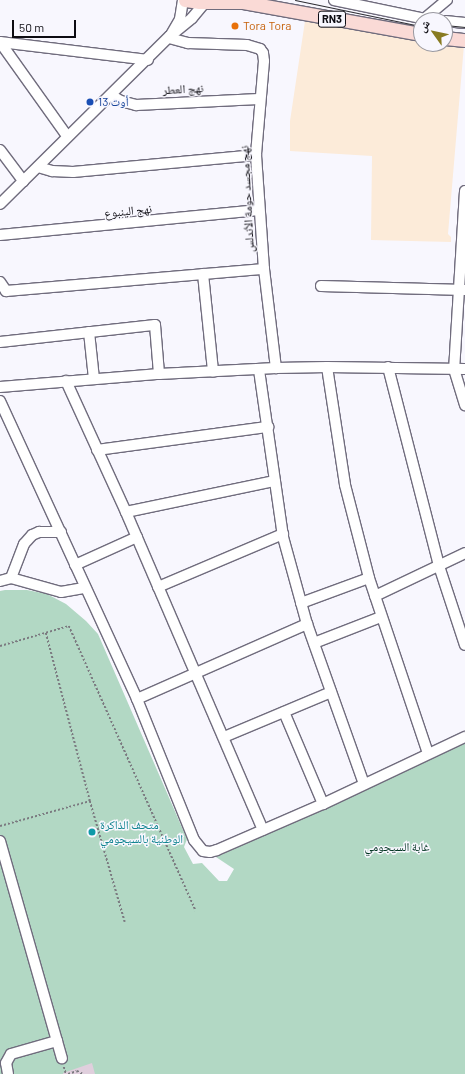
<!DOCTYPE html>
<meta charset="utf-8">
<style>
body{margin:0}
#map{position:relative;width:465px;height:1074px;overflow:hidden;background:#f8f7fe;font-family:Barlow,"Noto Naskh Arabic",sans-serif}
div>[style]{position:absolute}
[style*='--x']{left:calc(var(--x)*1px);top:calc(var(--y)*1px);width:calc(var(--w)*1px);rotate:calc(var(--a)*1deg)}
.industrial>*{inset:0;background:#fcebd9}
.green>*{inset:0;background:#b2d8c4}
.building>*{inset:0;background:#e0cfdd}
.path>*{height:1.5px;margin-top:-0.75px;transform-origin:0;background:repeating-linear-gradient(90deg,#7b7a80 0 2px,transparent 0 4px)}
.roads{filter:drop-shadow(1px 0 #706c7d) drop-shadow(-1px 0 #706c7d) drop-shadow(0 1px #706c7d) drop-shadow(0 -1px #706c7d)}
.minor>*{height:10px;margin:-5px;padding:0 5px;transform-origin:5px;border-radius:5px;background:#fff}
.major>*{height:13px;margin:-6.5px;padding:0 6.5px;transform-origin:6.5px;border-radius:6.5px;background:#fadad6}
.tram>*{height:1px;margin:-0.5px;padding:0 0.5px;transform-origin:0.5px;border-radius:0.5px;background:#2d2c32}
.dots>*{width:11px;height:11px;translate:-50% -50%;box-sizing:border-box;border:2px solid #f8f7fe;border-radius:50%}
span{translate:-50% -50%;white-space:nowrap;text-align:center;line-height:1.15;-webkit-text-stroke:3px #f8f7fe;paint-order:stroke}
.shield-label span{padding:1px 3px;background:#f8f7fe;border:1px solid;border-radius:3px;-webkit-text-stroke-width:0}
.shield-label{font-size:11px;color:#0d0c12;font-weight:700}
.food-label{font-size:12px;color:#c56008}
.left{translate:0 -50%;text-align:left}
.street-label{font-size:12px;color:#0d0c12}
.transit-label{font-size:12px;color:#164399}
.culture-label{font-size:12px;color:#0d838f}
.park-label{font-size:12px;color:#003421}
.north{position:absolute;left:413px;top:12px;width:40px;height:40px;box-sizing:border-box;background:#f8f7fe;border:1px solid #9a99a0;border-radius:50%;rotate:303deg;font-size:11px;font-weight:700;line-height:16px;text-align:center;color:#0d0c12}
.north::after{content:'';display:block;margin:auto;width:14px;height:18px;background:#887b21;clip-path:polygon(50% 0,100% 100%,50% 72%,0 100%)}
.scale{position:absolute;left:12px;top:20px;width:64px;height:18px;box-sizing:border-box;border:2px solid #0d0c12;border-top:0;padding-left:5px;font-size:12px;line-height:14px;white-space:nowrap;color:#0d0c12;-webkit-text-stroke:3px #f8f7fe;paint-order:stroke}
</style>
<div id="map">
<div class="industrial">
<i style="clip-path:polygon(305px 21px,421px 38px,421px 44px,464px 45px,448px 234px,451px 237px,451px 242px,371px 240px,372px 156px,290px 151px,290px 121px)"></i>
</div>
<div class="green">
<i style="clip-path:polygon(5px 590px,27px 590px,47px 594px,66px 604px,86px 621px,98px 634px,187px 839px,184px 847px,193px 864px,202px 863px,219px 881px,227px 881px,234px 869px,216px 857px,285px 826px,465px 736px,465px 1074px,0 1074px,0 591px)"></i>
</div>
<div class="building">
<i style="clip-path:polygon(92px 1063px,95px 1074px,63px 1074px,63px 1073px)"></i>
</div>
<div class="path">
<i style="--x:46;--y:633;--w:174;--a:75.3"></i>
<i style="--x:90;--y:801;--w:126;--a:73.9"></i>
<i style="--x:0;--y:646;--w:72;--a:-16.2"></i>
<i style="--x:69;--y:626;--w:312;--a:66"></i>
<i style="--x:0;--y:826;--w:93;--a:-15.5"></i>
<i style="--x:64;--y:1067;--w:7;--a:74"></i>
<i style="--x:68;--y:1074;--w:9;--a:-18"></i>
<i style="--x:77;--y:1071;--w:7;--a:27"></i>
</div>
<div class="roads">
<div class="minor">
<i style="--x:334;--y:0;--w:99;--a:11.7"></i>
<i style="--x:424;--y:19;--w:30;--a:-40"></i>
<i style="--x:445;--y:21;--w:20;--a:6"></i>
<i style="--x:172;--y:33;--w:16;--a:-60"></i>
<i style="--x:180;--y:19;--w:19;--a:-81"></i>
<i style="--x:169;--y:38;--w:20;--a:15"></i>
<i style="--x:188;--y:43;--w:59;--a:1.9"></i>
<i style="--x:247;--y:45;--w:14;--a:17"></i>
<i style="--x:260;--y:49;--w:5;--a:53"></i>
<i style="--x:263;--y:53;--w:8;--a:83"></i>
<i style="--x:264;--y:61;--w:94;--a:94.9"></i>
<i style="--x:256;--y:155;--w:114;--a:86"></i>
<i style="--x:264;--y:269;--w:100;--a:83.1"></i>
<i style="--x:0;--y:42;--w:149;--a:6.9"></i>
<i style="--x:0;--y:42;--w:115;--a:54.5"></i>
<i style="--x:111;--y:95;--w:12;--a:31"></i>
<i style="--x:121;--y:101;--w:16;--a:15"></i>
<i style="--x:136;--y:105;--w:123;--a:-2.8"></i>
<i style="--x:0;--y:150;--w:39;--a:53"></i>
<i style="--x:38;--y:167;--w:15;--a:16"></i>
<i style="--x:52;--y:171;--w:21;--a:3"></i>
<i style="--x:73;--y:172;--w:184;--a:-5.3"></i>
<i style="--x:465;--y:191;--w:178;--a:93.5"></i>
<i style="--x:454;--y:369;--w:38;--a:73"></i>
<i style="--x:0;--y:204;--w:239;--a:-44.7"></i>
<i style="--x:170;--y:36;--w:28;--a:-39"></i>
<i style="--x:192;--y:18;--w:23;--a:-50"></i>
<i style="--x:0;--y:235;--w:260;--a:-5.5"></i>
<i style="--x:203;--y:274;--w:98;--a:84.1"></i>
<i style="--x:0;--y:282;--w:11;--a:56"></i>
<i style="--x:6;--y:291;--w:259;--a:-4.9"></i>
<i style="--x:321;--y:286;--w:144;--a:1.6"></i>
<i style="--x:89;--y:332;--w:47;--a:83.9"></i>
<i style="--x:0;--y:342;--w:156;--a:-6.3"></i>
<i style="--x:155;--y:325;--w:49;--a:85.3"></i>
<i style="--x:327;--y:367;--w:119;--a:81.3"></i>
<i style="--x:345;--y:485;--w:96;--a:75.5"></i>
<i style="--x:369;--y:578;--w:185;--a:71.4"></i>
<i style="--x:388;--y:367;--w:205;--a:75.6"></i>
<i style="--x:439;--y:566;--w:83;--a:71.8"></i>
<i style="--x:259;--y:370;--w:169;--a:81.8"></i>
<i style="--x:283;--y:537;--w:90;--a:74.6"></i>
<i style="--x:307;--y:624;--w:170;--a:70.4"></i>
<i style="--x:66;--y:381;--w:144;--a:65.4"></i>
<i style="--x:126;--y:512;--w:346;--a:66.7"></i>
<i style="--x:0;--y:387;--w:160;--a:-4.7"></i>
<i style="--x:159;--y:374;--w:117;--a:-2.9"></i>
<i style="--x:276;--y:368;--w:51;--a:-1.1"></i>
<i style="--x:327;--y:367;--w:138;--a:0.8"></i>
<i style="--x:0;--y:401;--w:328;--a:65.3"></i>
<i style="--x:137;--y:699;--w:152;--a:68"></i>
<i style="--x:194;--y:840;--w:14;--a:51"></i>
<i style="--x:203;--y:851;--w:7;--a:8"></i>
<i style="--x:210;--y:852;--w:7;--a:-16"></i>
<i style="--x:217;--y:850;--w:116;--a:-23.5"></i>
<i style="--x:323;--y:804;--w:157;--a:-25.3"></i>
<i style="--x:97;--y:450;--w:173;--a:-7.7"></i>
<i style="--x:126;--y:512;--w:152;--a:-11.8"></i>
<i style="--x:75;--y:565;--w:68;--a:-24.3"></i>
<i style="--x:11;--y:578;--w:36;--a:-69"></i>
<i style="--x:24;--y:544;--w:12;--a:-48"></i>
<i style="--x:32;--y:535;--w:8;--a:-23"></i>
<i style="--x:39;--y:532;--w:22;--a:0"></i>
<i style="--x:0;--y:581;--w:11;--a:-15"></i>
<i style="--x:11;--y:578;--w:52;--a:15.6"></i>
<i style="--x:61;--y:592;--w:23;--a:-10"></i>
<i style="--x:158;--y:587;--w:136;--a:-23"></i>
<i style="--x:375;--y:596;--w:100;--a:-25.5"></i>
<i style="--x:301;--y:603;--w:72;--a:-20.2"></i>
<i style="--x:314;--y:643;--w:72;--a:-21.2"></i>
<i style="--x:137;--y:699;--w:186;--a:-23.8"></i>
<i style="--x:284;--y:712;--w:100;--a:67"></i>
<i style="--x:224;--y:737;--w:116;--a:-22.8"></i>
<i style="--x:0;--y:841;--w:226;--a:74.1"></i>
<i style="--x:8;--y:1074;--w:11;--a:-100"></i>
<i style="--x:6;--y:1063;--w:10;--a:-61"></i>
<i style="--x:11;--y:1054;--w:48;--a:-15.8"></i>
</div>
<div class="major">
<i style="--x:185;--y:0;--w:15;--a:8"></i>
<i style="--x:200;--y:2;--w:43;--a:0"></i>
<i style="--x:243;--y:2;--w:181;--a:10.2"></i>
<i style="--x:445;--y:38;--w:20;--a:6"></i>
</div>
</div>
<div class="tram">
<i style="--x:295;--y:0;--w:129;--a:11.7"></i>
<i style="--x:445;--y:25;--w:20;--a:6"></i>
</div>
<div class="dots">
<i style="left:235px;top:26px;background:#e8710a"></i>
<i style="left:90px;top:102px;background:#1a4fb4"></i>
<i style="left:92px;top:832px;background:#0f9aa8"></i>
</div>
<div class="shield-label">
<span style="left:332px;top:19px">RN3</span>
</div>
<div class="food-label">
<span class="left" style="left:243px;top:26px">Tora Tora</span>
</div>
<div class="street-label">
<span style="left:183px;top:89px;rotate:-3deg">نهج العطر</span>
<span style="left:247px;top:199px;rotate:-93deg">نهج مجسد حومة الأندلس</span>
<span style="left:128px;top:211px;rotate:-6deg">نهج الينبوع</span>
</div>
<div class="transit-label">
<span class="left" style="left:98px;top:102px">13 أوت</span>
</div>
<div class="culture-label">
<span class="left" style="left:100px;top:832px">متحف الذاكرة<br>الوطنية بالسيجومي</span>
</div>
<div class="park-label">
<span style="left:397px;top:847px">غابة السيجومي</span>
</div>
<div class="north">ش</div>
<div class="scale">50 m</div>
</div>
